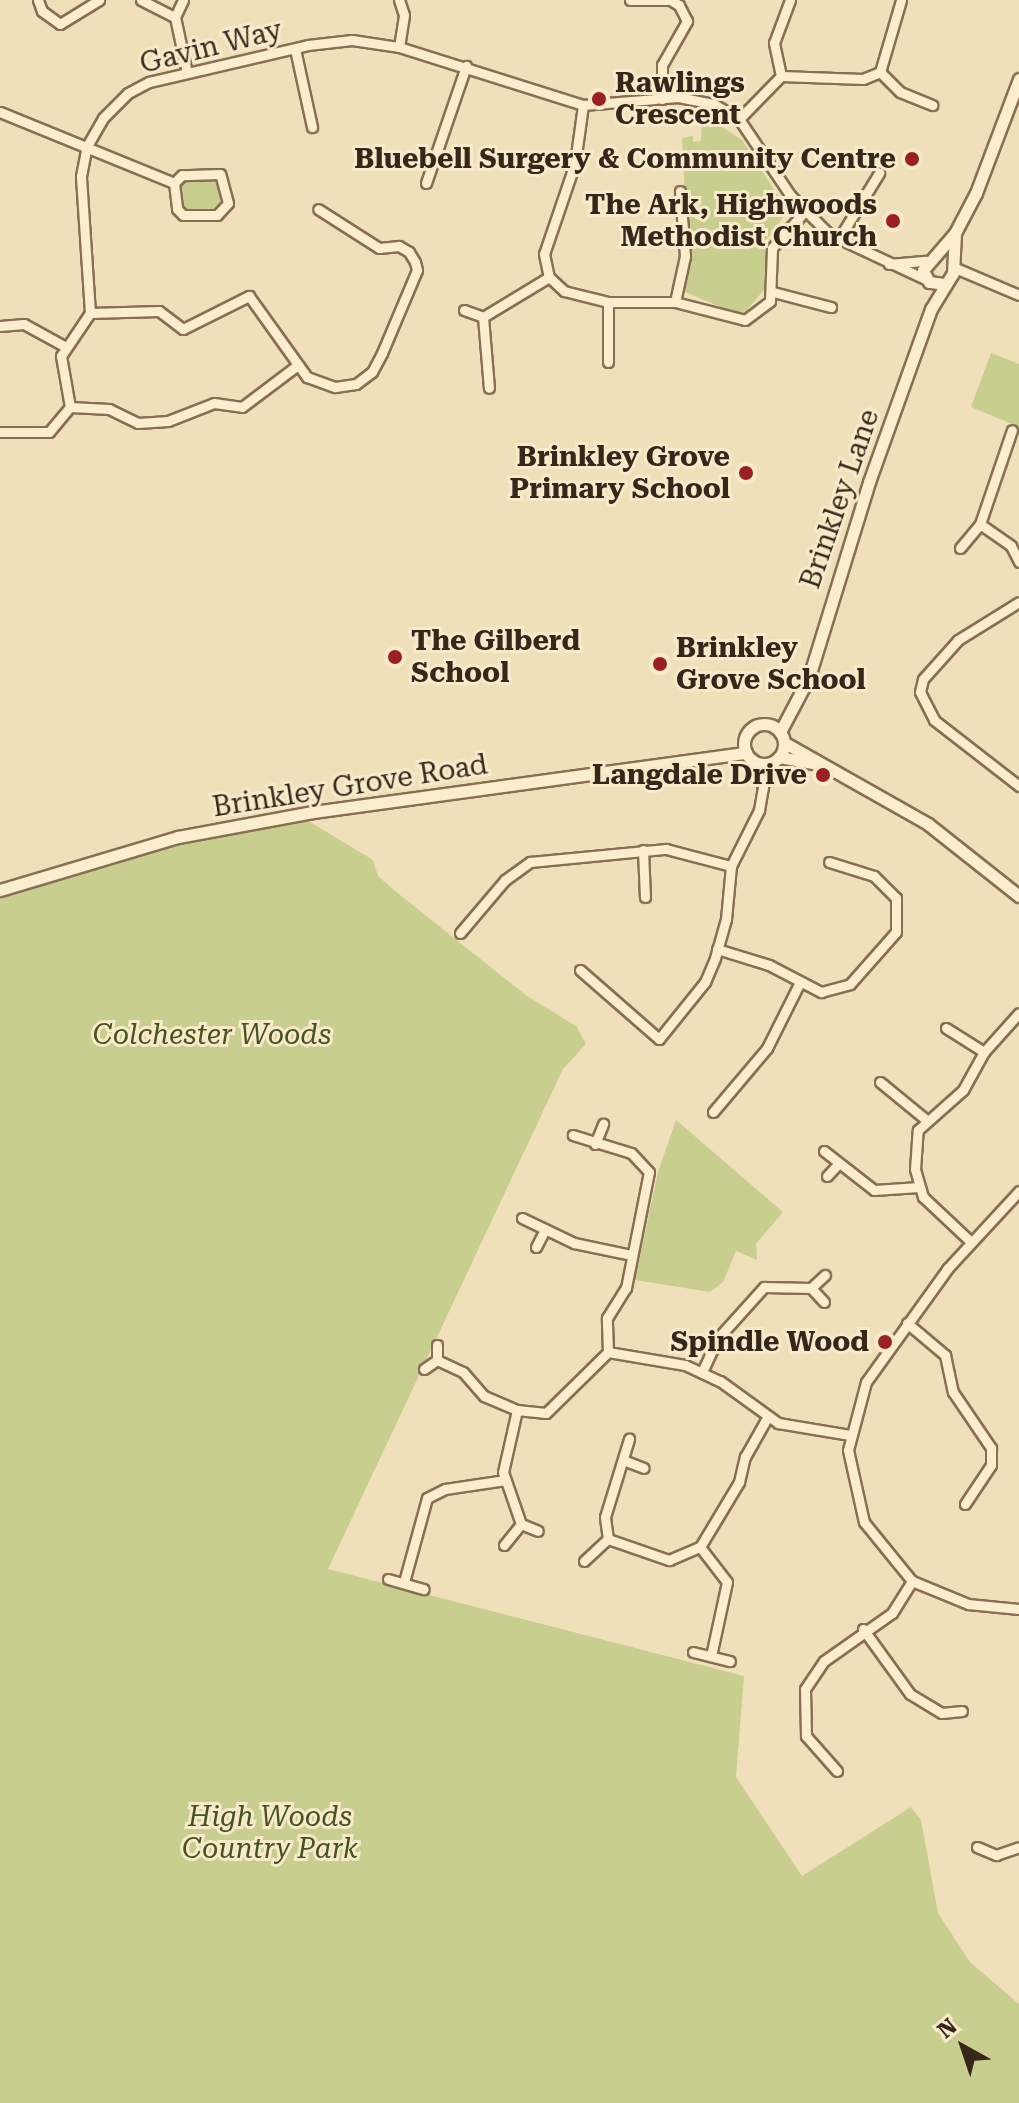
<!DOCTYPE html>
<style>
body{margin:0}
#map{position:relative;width:1019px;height:2103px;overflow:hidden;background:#f0e0ba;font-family:"Roboto Serif",serif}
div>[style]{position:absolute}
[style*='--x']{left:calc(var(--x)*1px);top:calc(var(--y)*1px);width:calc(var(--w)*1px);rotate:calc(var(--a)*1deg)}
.green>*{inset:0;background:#c7ce8e}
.round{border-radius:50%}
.roads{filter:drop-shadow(2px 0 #886f54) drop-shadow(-2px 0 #886f54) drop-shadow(0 2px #886f54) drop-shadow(0 -2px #886f54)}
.minor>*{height:9px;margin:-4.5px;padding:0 4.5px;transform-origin:4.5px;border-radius:4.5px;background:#fbedce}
.tertiary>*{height:11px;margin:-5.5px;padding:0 5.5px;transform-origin:5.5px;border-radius:5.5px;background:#fbedce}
.tertiary>.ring{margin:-5.5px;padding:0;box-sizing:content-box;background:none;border:11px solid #fbedce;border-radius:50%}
.dots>*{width:22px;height:22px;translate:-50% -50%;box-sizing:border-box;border:4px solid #f7eaca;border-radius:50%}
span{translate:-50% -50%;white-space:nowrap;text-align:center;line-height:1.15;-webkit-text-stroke:6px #f7eaca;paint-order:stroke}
.street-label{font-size:28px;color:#36271a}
.poi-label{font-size:28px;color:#36271a;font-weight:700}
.left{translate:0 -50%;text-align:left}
.right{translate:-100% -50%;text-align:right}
.park-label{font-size:28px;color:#46531f;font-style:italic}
.north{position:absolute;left:923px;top:2007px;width:80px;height:80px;-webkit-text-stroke:6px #f7eaca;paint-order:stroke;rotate:320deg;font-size:22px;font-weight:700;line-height:32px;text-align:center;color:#36271a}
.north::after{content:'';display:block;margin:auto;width:28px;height:36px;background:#36271a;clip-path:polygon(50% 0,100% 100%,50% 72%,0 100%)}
</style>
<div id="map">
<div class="green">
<i style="clip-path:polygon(702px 114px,742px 140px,784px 205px,786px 213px,767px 239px,764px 290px,746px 311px,735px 313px,685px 292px,690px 251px,686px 213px,700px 207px,701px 200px,685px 196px,682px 138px,693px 136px,693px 142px,701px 141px)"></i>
<i class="round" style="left:179px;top:173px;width:42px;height:42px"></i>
<i style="clip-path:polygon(991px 353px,1019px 364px,1019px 427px,971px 407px)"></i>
<i style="clip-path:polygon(292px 820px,310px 822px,373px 860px,378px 876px,395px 891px,527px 996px,576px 1026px,586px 1044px,563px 1069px,328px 1569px,744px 1676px,736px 1777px,802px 1876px,911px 1807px,921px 1820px,938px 1913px,970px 1962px,1019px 2004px,1019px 2103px,0 2103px,0 895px,180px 843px)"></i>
<i style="clip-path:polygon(676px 1120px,783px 1212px,756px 1244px,757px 1260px,736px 1251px,723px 1282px,710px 1292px,635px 1280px,658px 1172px)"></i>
</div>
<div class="roads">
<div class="minor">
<i style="--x:38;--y:0;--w:12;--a:70"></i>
<i style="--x:42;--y:11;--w:22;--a:36"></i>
<i style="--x:60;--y:24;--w:46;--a:-31.6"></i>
<i style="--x:141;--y:0;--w:38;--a:27"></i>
<i style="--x:183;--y:0;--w:19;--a:115"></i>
<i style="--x:175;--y:17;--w:57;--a:77.9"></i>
<i style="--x:630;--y:0;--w:36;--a:0"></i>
<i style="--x:399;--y:47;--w:32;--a:-81"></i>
<i style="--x:404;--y:15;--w:16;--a:-108"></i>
<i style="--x:295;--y:49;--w:80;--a:77.7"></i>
<i style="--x:880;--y:72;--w:28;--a:45"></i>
<i style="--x:900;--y:92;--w:35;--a:22"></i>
<i style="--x:781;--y:76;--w:34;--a:-102"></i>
<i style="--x:774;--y:43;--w:46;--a:-69.6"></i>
<i style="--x:662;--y:99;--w:34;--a:-90"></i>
<i style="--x:662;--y:65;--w:51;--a:-60.4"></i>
<i style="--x:687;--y:21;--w:18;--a:-117"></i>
<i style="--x:679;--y:5;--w:10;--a:-151"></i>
<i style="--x:583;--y:105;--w:59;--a:97.9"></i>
<i style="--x:575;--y:163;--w:96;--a:108.8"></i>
<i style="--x:544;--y:254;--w:24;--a:78"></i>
<i style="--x:549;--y:277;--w:21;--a:43"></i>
<i style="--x:564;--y:291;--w:45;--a:14"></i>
<i style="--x:608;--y:302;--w:67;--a:0"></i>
<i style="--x:675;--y:302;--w:72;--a:14.4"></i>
<i style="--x:745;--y:320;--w:31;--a:-37"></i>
<i style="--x:770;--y:301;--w:53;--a:-87.8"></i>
<i style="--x:772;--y:248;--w:50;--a:-48.3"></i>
<i style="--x:0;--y:112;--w:188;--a:22.2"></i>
<i style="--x:174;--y:183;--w:26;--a:83"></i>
<i style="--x:177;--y:209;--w:8;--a:45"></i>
<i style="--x:183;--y:215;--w:34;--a:0"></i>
<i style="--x:217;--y:215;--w:16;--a:-47"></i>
<i style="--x:228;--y:203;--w:30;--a:-105"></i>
<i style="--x:220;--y:174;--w:38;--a:178"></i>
<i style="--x:182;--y:175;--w:11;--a:135"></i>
<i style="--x:739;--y:119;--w:60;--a:-45.7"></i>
<i style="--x:781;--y:76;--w:82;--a:2.1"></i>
<i style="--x:863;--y:79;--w:18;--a:-22"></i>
<i style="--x:880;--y:72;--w:75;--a:-73.7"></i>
<i style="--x:426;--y:183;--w:124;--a:-71.1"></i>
<i style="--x:838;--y:240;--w:79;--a:-58.5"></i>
<i style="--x:889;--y:264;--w:37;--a:-5"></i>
<i style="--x:953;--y:267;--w:72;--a:23"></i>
<i style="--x:773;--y:292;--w:60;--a:14.5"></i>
<i style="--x:675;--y:302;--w:47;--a:-77.7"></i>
<i style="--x:685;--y:256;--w:65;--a:-94.4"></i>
<i style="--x:464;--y:310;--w:20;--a:20"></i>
<i style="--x:483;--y:317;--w:77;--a:-31.2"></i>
<i style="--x:90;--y:313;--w:69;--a:-1.7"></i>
<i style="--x:159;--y:311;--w:30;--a:37"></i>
<i style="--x:183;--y:329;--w:74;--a:-26.6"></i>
<i style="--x:249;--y:296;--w:100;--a:54.4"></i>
<i style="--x:307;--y:377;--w:30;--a:20"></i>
<i style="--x:335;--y:387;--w:21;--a:-8"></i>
<i style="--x:356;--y:384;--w:20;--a:-37"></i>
<i style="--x:372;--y:372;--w:21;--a:-62"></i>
<i style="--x:382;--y:353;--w:90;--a:-67.1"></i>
<i style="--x:417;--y:270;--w:8;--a:-104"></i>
<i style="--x:415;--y:262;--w:12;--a:-121"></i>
<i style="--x:409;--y:252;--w:12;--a:-149"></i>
<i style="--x:399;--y:246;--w:20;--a:174"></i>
<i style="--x:379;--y:248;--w:72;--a:-147.4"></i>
<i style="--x:483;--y:317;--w:71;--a:85.2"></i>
<i style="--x:0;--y:326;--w:24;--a:-5"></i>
<i style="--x:24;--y:324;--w:46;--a:28.8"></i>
<i style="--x:608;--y:362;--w:60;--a:-90"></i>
<i style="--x:70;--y:407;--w:39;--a:3"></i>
<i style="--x:109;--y:409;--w:32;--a:26"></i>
<i style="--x:138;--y:423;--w:30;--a:-4"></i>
<i style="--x:168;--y:421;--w:49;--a:-21.4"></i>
<i style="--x:214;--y:403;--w:28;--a:8"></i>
<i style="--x:242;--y:407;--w:70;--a:-36.9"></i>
<i style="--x:0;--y:432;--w:49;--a:0"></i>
<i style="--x:49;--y:432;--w:33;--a:-50"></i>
<i style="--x:70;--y:407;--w:52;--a:-100"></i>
<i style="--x:61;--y:356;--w:52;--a:-56"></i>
<i style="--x:90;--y:313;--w:137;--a:-93.8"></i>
<i style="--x:81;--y:176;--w:31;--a:-79"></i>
<i style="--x:87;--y:146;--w:32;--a:-60"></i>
<i style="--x:103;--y:118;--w:35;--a:-45"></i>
<i style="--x:128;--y:93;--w:24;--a:-28"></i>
<i style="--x:149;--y:82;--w:163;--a:-13.1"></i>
<i style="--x:308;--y:45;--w:44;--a:-6.5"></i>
<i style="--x:352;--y:40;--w:48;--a:8.5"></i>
<i style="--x:399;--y:47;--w:193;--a:17.5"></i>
<i style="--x:583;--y:105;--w:95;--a:-4.8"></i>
<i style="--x:678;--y:97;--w:37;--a:11"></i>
<i style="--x:714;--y:104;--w:29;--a:31"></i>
<i style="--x:739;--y:119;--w:92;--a:56.1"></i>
<i style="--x:790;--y:195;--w:55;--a:45"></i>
<i style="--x:829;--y:234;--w:106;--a:25.1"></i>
<i style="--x:980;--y:524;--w:38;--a:35"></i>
<i style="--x:1011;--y:546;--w:18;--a:63"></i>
<i style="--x:960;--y:548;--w:31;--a:-50"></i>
<i style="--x:980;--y:524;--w:99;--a:-71.2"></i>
<i style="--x:1019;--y:602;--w:72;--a:148.1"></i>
<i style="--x:958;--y:640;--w:52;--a:131.9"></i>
<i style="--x:923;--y:679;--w:13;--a:103"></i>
<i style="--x:920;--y:692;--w:31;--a:63"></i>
<i style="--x:934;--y:720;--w:108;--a:37.8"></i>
<i style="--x:753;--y:760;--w:26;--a:69"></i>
<i style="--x:643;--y:850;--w:47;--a:87.6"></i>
<i style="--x:460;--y:933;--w:70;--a:-49.7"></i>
<i style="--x:505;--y:880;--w:31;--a:-36"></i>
<i style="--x:530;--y:862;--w:137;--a:-5.5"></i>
<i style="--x:666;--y:849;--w:67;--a:14.7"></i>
<i style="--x:717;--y:949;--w:54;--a:17.1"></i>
<i style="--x:769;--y:965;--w:59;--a:27.4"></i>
<i style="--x:821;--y:992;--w:30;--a:-15"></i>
<i style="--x:850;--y:984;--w:69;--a:-48.5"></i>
<i style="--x:896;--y:932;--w:34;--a:-90"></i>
<i style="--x:896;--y:898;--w:31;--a:-135"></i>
<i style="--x:874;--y:876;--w:47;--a:-162.7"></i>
<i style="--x:580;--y:970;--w:105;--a:41.1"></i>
<i style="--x:659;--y:1039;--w:73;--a:-51.1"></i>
<i style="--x:705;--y:982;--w:26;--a:-67"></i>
<i style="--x:715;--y:958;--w:41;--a:-74.2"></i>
<i style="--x:726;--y:919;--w:53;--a:-84.6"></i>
<i style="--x:731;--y:866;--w:63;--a:-63.4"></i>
<i style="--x:759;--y:810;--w:47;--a:-80.1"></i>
<i style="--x:946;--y:1028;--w:45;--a:32.3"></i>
<i style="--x:880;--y:1082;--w:58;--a:39.4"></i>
<i style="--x:713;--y:1112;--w:84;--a:-49.8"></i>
<i style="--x:767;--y:1048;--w:74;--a:-63.4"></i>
<i style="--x:595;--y:1144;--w:22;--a:-68"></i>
<i style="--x:824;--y:1151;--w:63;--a:38"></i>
<i style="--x:874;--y:1190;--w:45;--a:-3.8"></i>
<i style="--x:827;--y:1176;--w:16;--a:-47"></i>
<i style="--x:1019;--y:1191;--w:105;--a:132.7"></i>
<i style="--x:948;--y:1268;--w:140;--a:125.7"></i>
<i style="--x:866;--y:1382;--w:70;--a:104.8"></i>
<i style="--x:848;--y:1450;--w:74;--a:77.5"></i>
<i style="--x:864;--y:1522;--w:76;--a:50.9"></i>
<i style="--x:912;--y:1581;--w:61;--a:22.3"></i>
<i style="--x:968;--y:1604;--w:51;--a:5.6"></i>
<i style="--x:522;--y:1218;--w:58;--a:25.7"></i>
<i style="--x:574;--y:1243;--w:58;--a:11.9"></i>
<i style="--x:971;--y:1242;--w:66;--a:-136.8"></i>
<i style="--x:923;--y:1197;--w:29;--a:-106"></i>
<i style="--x:915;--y:1169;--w:39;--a:-86"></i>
<i style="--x:918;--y:1130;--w:60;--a:-41.6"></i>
<i style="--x:963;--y:1090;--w:43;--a:-61.1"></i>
<i style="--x:984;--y:1052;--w:52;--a:-48.1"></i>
<i style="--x:536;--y:1247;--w:20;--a:-63"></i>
<i style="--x:811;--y:1288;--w:19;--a:-43"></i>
<i style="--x:907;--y:1323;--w:50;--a:40.1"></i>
<i style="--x:945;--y:1355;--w:38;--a:78"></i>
<i style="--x:953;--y:1392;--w:68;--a:55.8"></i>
<i style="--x:991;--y:1448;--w:17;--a:90"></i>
<i style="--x:991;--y:1465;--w:47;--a:123.7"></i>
<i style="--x:437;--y:1345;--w:15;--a:90"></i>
<i style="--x:437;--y:1360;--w:29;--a:25"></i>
<i style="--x:463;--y:1372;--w:32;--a:49"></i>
<i style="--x:484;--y:1396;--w:36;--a:23"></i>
<i style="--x:517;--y:1410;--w:29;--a:6"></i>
<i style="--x:546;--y:1413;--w:87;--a:-44.5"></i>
<i style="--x:608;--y:1352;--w:34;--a:-92"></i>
<i style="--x:607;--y:1318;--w:36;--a:-58"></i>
<i style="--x:626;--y:1288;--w:118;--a:-78.8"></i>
<i style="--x:649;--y:1172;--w:26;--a:-133"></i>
<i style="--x:631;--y:1153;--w:61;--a:-162.8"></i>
<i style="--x:608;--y:1352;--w:78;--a:9.6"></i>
<i style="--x:685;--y:1365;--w:38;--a:25"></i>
<i style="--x:720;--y:1381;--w:72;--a:35.9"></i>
<i style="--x:778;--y:1423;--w:73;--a:9.5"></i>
<i style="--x:424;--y:1369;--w:16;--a:-35"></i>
<i style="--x:702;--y:1372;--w:38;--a:-65"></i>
<i style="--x:718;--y:1338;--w:69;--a:-48"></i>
<i style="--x:764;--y:1287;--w:47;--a:1.2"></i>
<i style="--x:811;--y:1288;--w:19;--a:47"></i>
<i style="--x:517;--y:1410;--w:64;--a:102.7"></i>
<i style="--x:503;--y:1472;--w:55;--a:70.9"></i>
<i style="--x:521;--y:1524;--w:18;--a:22"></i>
<i style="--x:623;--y:1460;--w:22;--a:21"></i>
<i style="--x:608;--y:1539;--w:65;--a:19"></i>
<i style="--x:669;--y:1560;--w:34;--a:-23"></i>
<i style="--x:700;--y:1547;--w:76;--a:-59"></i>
<i style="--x:739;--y:1482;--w:26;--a:-77"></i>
<i style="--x:745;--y:1457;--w:45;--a:-60.6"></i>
<i style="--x:504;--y:1545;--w:27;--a:-51"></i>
<i style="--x:700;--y:1547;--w:44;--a:52.4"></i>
<i style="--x:727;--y:1582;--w:76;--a:102.2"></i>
<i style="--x:584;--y:1561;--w:33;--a:-43"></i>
<i style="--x:608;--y:1539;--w:22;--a:-98"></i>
<i style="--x:605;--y:1517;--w:82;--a:-72.9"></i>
<i style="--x:388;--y:1579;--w:37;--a:16"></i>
<i style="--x:404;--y:1582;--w:87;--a:-74.7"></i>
<i style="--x:427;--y:1498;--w:20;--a:-27"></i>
<i style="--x:445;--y:1489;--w:61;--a:-8.5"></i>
<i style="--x:863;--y:1629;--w:80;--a:54.1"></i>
<i style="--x:910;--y:1694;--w:37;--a:31"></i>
<i style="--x:942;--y:1713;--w:20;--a:-6"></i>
<i style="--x:693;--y:1652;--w:38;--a:14"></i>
<i style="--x:837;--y:1771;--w:47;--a:-131.5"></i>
<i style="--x:806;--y:1736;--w:47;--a:-91.2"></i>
<i style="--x:805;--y:1689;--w:34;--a:-56"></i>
<i style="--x:824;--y:1661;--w:83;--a:-35.2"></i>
<i style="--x:892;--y:1613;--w:38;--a:-58"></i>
<i style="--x:977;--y:1847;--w:21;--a:23"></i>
<i style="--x:996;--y:1855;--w:24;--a:-19"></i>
</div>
<div class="tertiary">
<i style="--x:944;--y:284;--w:15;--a:-172"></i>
<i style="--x:929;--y:282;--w:13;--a:-117"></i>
<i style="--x:923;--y:270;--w:49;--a:-49.1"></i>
<i class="ring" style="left:744px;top:724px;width:29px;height:29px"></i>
<i style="--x:780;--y:732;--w:62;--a:-62.2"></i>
<i style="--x:809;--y:677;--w:204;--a:-72.9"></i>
<i style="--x:869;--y:482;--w:184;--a:-70.3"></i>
<i style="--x:931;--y:309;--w:42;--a:-58.6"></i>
<i style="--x:953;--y:273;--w:40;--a:-87.1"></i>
<i style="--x:955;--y:233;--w:45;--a:-62.3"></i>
<i style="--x:976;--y:193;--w:122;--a:-69.3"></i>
<i style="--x:785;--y:743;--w:164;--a:29.5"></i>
<i style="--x:928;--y:824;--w:116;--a:38.4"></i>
<i style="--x:779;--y:757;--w:36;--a:10"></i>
<i style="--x:0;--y:890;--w:186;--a:-16.6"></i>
<i style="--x:178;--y:837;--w:137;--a:-10.5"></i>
<i style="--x:313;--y:812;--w:437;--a:-7.8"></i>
</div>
</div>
<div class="dots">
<i style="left:599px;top:99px;background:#9a2021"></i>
<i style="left:912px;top:159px;background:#9a2021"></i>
<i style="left:893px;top:221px;background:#9a2021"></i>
<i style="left:746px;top:473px;background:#9a2021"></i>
<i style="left:395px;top:657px;background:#9a2021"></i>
<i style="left:660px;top:664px;background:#9a2021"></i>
<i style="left:823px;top:775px;background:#9a2021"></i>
<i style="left:885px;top:1342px;background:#9a2021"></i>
</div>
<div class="street-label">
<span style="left:211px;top:47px;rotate:-14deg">Gavin Way</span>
<span style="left:840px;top:499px;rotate:-71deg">Brinkley Lane</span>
<span style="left:350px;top:786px;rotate:-9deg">Brinkley Grove Road</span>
</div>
<div class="poi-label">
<span class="left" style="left:615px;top:99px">Rawlings<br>Crescent</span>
<span class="right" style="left:896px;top:159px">Bluebell Surgery &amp; Community Centre</span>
<span class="right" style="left:877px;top:221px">The Ark, Highwoods<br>Methodist Church</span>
<span class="right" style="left:730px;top:473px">Brinkley Grove<br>Primary School</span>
<span class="left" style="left:411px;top:657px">The Gilberd<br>School</span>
<span class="left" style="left:676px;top:664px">Brinkley<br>Grove School</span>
<span class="right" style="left:807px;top:775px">Langdale Drive</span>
<span class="right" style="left:869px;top:1342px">Spindle Wood</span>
</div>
<div class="park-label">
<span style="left:212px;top:1035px">Colchester Woods</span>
<span style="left:270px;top:1833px">High Woods<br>Country Park</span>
</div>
<div class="north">N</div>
</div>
